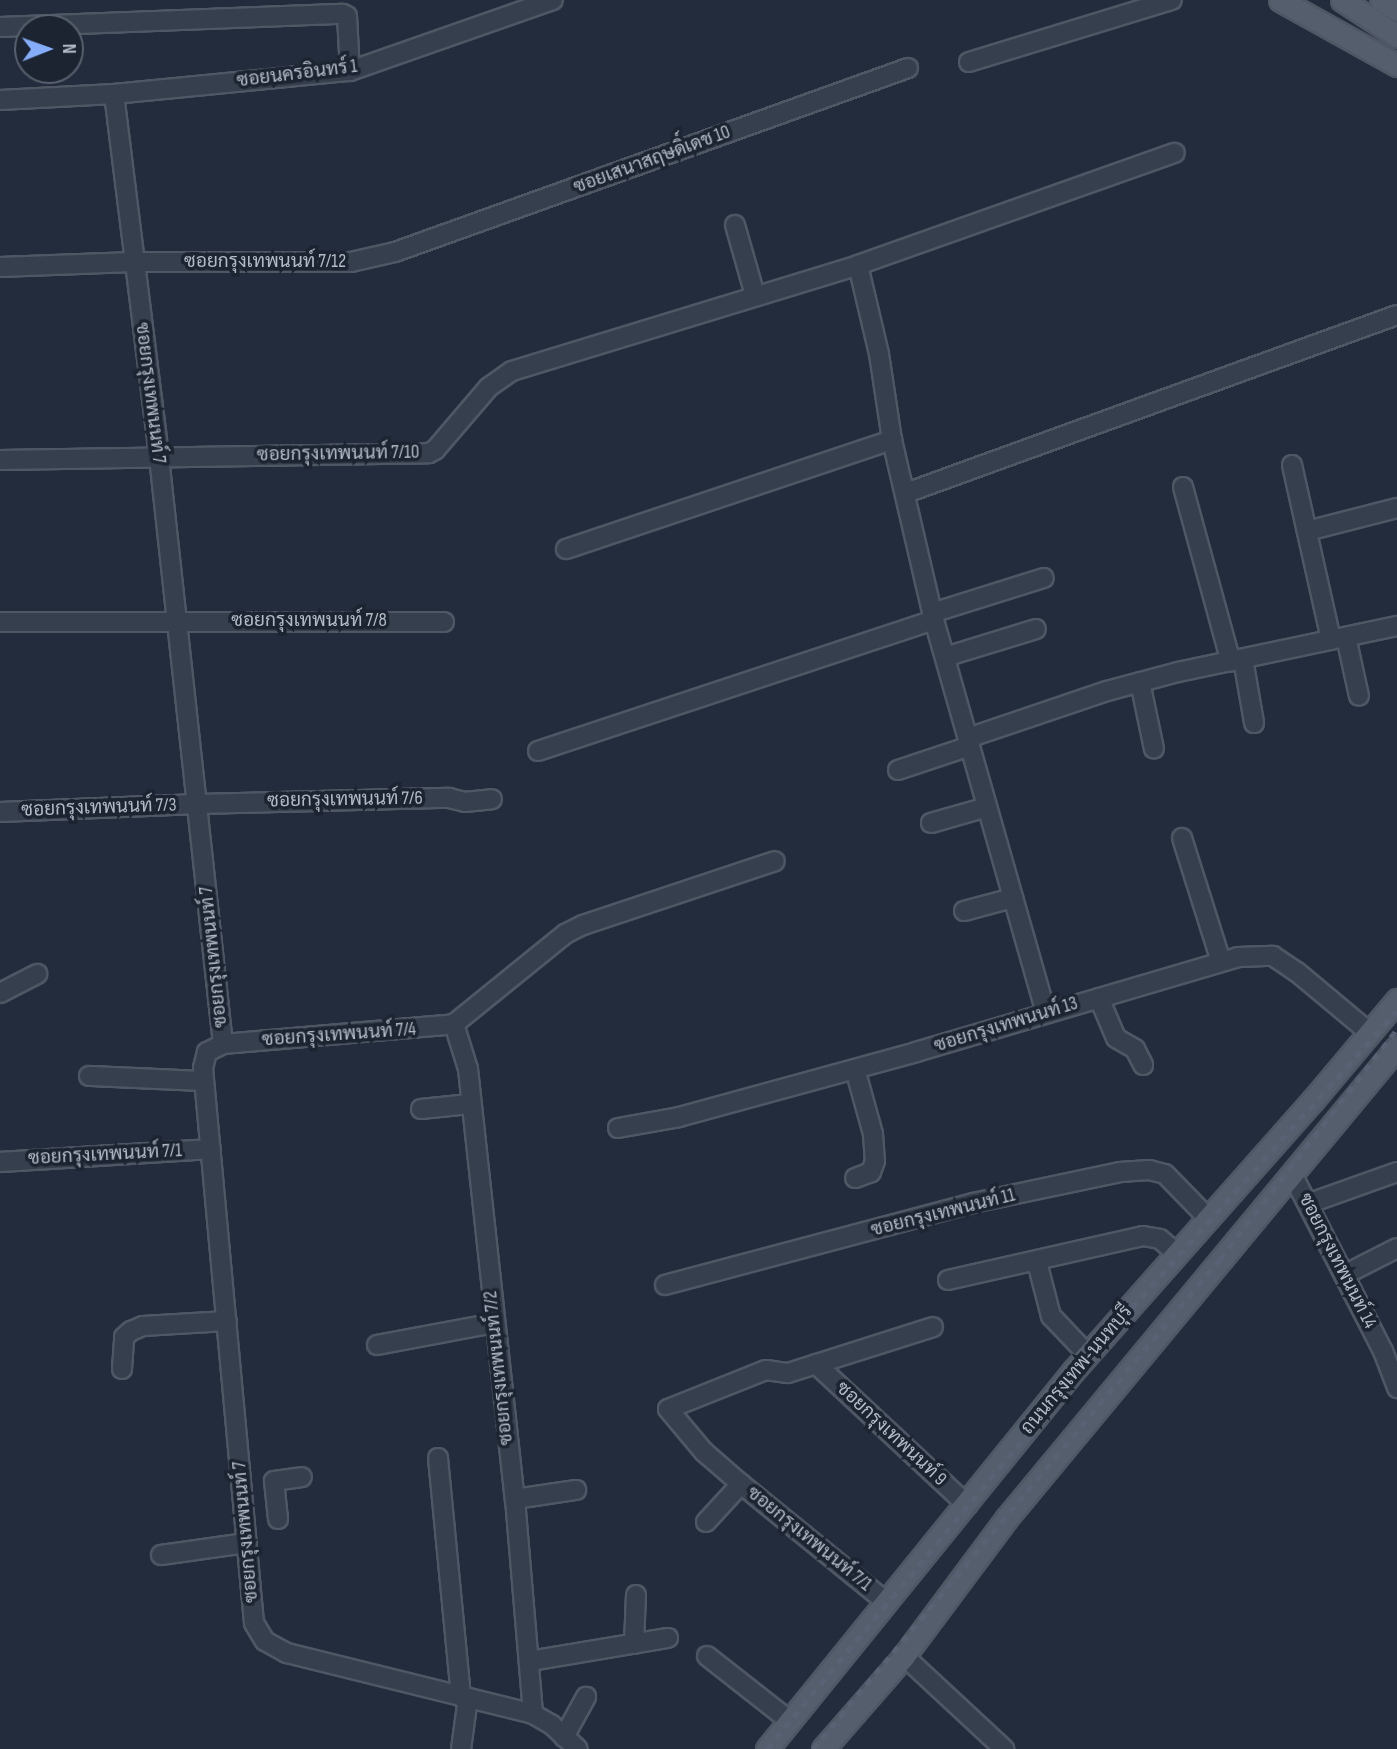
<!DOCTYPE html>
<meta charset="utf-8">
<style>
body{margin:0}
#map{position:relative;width:1397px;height:1749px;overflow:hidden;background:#222c3d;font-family:"Sofia Sans Condensed",Sarabun,sans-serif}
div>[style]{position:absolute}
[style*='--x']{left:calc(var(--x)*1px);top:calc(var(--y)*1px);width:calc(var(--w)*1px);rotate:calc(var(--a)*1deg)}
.roads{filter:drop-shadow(2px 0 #4f5765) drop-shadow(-2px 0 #4f5765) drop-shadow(0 2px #4f5765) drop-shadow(0 -2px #4f5765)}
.minor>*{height:18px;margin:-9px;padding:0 9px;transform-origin:9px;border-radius:9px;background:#363f4d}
.major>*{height:21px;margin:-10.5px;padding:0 10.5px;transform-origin:10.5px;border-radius:10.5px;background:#545e6d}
.rail>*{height:5px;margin-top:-2.5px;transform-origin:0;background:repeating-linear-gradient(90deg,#586274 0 7px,transparent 0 14px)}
span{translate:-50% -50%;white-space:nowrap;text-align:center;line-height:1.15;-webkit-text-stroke:7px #1c2431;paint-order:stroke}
.street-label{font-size:19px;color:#b2bac8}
.north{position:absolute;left:14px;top:14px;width:70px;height:70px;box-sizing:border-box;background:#1c2431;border:2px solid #58606d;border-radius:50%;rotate:89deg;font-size:19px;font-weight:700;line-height:28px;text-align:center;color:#b2bac8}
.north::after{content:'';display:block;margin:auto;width:24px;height:32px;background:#85adfa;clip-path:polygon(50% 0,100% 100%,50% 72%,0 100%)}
</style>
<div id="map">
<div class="roads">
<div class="minor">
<i style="--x:0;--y:27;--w:343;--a:-2.2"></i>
<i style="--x:343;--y:14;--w:4;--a:27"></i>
<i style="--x:347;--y:16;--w:55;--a:86.9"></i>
<i style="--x:969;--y:62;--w:212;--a:-17"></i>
<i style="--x:114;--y:94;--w:366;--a:82.9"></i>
<i style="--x:159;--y:457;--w:590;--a:83.78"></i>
<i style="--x:223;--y:1044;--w:18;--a:153"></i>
<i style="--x:207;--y:1052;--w:16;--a:104"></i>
<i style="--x:203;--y:1068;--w:557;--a:84.75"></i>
<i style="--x:254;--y:1623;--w:21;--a:59"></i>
<i style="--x:265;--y:1641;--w:25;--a:29"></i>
<i style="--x:287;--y:1653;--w:253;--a:13.9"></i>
<i style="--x:533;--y:1714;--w:22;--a:30"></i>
<i style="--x:552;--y:1725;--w:35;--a:43"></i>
<i style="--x:0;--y:100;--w:114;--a:-3"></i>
<i style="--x:114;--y:94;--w:237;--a:-5.6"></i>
<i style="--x:350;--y:71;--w:215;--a:-19.3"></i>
<i style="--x:735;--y:225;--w:73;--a:74.1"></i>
<i style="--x:858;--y:265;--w:91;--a:76.7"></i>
<i style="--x:879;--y:354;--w:87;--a:81.4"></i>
<i style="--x:892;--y:440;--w:185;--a:76.9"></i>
<i style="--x:934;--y:620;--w:408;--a:74.1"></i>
<i style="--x:0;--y:267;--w:133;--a:-2.2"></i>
<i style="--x:133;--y:262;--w:218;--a:0"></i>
<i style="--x:351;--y:262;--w:45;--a:-12.8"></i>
<i style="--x:395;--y:252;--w:545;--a:-19.73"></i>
<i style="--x:0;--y:460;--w:429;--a:-0.9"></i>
<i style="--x:429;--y:453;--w:7;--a:-27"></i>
<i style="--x:435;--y:450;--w:83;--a:-49.4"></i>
<i style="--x:489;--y:387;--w:28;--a:-35"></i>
<i style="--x:512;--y:371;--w:362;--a:-17"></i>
<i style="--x:858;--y:265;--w:336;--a:-19.5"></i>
<i style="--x:1292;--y:465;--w:179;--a:77.4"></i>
<i style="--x:1183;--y:487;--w:181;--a:74.7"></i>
<i style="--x:906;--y:493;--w:522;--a:-19.93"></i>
<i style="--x:1307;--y:531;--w:93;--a:-14.3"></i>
<i style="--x:566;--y:549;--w:344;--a:-18.5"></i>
<i style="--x:932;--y:613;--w:117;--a:-17.4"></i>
<i style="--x:0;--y:622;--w:444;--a:0"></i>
<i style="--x:1346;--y:637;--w:60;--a:77.6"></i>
<i style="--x:945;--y:657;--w:95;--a:-17.1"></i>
<i style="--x:1243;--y:659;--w:65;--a:80.2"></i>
<i style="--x:1140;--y:682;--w:68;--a:78.2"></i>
<i style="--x:968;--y:738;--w:147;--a:-18.7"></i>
<i style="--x:1107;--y:691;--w:73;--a:-15"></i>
<i style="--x:1178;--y:672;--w:224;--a:-11.9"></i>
<i style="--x:538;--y:751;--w:417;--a:-18.3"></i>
<i style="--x:898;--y:770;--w:76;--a:-18.4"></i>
<i style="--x:0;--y:812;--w:198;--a:-2.3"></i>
<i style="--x:198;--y:804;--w:251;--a:-1.4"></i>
<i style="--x:449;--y:798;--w:16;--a:14"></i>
<i style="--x:465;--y:802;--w:27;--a:-6"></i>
<i style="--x:931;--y:823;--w:58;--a:-15.9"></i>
<i style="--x:1182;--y:838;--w:130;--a:72.5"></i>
<i style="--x:964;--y:911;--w:51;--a:-14.9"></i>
<i style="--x:0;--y:993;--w:42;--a:-27.2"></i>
<i style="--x:1099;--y:998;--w:43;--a:67"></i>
<i style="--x:1116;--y:1038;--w:22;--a:30"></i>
<i style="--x:1135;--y:1049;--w:18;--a:63"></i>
<i style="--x:454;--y:1024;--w:47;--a:72.7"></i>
<i style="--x:468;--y:1069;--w:433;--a:83.8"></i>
<i style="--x:515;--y:1499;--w:216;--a:85.2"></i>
<i style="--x:223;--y:1044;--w:232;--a:-4.9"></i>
<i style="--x:454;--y:1024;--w:143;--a:-39"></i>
<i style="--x:565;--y:934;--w:20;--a:-27"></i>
<i style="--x:583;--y:925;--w:202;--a:-18.4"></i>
<i style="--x:855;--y:1069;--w:67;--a:74.5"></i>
<i style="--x:873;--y:1134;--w:27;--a:86"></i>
<i style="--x:875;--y:1161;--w:12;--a:110"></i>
<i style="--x:871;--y:1172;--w:17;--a:159"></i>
<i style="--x:89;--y:1076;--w:115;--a:2.5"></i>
<i style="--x:421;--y:1109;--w:49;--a:-5.8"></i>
<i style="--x:618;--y:1128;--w:62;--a:-10.2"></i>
<i style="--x:679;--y:1117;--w:246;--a:-15.3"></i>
<i style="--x:916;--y:1052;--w:336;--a:-16.4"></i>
<i style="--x:1238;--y:957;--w:35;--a:-2"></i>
<i style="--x:1273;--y:956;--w:29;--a:34"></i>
<i style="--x:1297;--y:972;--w:95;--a:39.9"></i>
<i style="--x:0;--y:1162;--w:211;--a:-3.5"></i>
<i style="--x:1292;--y:1174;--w:199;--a:62.8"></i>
<i style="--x:1383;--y:1351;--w:40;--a:69"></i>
<i style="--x:1310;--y:1203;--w:92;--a:-19.6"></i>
<i style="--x:1037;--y:1262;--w:56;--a:75.5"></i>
<i style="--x:1051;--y:1316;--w:54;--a:46.5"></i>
<i style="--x:1344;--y:1275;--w:59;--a:-27"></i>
<i style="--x:948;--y:1280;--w:200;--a:-12.7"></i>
<i style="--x:1143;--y:1236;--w:17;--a:10"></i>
<i style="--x:1160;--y:1239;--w:23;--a:41"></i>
<i style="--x:665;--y:1285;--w:319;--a:-14.9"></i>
<i style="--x:973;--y:1203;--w:150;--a:-11.9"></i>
<i style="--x:1120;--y:1172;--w:29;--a:-4"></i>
<i style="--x:1149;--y:1170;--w:16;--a:14"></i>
<i style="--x:1165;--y:1174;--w:60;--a:45.7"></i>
<i style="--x:377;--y:1345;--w:120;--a:-10.6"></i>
<i style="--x:816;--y:1364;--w:207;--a:43"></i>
<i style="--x:122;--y:1369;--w:32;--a:-86"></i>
<i style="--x:124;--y:1337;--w:9;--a:-41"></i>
<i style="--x:131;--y:1331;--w:13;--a:-23"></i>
<i style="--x:143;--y:1326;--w:84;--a:-3.4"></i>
<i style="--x:438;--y:1458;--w:240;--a:84.5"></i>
<i style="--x:741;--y:1484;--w:49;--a:-139.1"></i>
<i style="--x:704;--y:1452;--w:56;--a:-129.9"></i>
<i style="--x:668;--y:1409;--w:105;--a:-21.7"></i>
<i style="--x:766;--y:1370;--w:22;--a:8"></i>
<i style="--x:788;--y:1373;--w:152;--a:-17.6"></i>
<i style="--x:515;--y:1499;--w:62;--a:-8.4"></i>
<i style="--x:278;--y:1519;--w:38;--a:-96"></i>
<i style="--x:274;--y:1481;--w:28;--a:-8"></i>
<i style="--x:706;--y:1522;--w:52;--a:-47.4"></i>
<i style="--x:741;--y:1484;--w:186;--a:39.1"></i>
<i style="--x:161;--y:1555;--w:86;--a:-8"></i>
<i style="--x:634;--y:1644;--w:49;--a:-87.7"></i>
<i style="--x:707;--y:1656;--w:105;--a:38.1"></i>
<i style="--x:904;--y:1656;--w:137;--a:42.9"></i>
<i style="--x:530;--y:1661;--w:140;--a:-9.5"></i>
<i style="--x:564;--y:1737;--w:46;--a:-61.2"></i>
<i style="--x:461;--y:1749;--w:51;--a:-82.2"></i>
</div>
<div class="major">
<i style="--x:1280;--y:0;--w:134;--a:29.1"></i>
<i style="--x:1342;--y:0;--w:66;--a:33.2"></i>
<i style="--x:1381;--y:0;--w:19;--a:32"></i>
<i style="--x:767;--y:1749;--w:488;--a:-51"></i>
<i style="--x:1074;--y:1370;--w:361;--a:-48.5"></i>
<i style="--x:1313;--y:1100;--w:131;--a:-50"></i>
<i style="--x:823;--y:1749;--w:123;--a:-48.9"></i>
<i style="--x:904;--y:1656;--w:171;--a:-53.3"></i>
<i style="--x:1006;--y:1519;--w:613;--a:-50.36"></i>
</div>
</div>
<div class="rail">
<i style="--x:767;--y:1749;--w:559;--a:-50.44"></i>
<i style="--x:1123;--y:1318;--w:411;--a:-48.3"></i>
<i style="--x:813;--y:1749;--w:637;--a:-50.29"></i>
<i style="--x:1220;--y:1259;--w:290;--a:-52.4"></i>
</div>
<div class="street-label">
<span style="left:297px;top:74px;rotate:-7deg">ซอยนครอินทร์ 1</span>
<span style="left:652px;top:160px;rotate:-20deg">ซอยเสนาสฤษดิ์เดช 10</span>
<span style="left:265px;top:262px">ซอยกรุงเทพนนท์ 7/12</span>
<span style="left:150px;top:393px;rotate:83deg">ซอยกรุงเทพนนท์ 7</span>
<span style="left:338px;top:454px;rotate:-1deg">ซอยกรุงเทพนนท์ 7/10</span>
<span style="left:309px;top:621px">ซอยกรุงเทพนนท์ 7/8</span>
<span style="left:345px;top:800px;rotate:-1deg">ซอยกรุงเทพนนท์ 7/6</span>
<span style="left:99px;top:808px;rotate:-2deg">ซอยกรุงเทพนนท์ 7/3</span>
<span style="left:214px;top:957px;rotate:-96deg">ซอยกรุงเทพนนท์ 7</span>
<span style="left:1006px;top:1025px;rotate:-17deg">ซอยกรุงเทพนนท์ 13</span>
<span style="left:339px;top:1035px;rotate:-4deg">ซอยกรุงเทพนนท์ 7/4</span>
<span style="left:105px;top:1155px;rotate:-3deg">ซอยกรุงเทพนนท์ 7/1</span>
<span style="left:943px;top:1213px;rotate:-14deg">ซอยกรุงเทพนนท์ 11</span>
<span style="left:1337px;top:1261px;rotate:63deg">ซอยกรุงเทพนนท์ 14</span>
<span style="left:499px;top:1368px;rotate:-96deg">ซอยกรุงเทพนนท์ 7/2</span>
<span style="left:1077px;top:1370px;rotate:-50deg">ถนนกรุงเทพ-นนทบุรี</span>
<span style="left:891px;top:1434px;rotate:43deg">ซอยกรุงเทพนนท์ 9</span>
<span style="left:246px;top:1532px;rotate:-95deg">ซอยกรุงเทพนนท์ 7</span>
<span style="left:809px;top:1539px;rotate:39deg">ซอยกรุงเทพนนท์ 7/1</span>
</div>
<div class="north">N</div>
</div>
